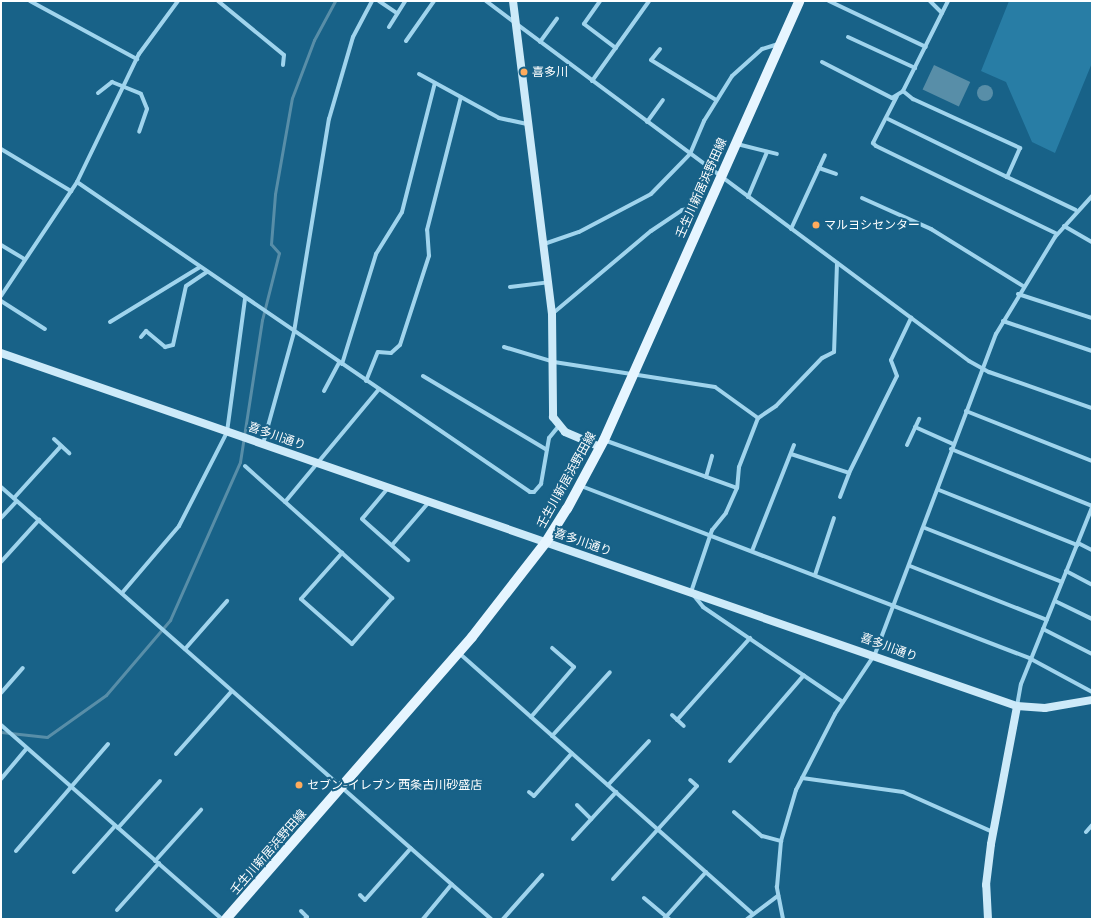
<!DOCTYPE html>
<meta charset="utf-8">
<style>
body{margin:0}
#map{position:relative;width:1093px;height:920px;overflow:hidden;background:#186288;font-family:Barlow,"Noto Sans JP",sans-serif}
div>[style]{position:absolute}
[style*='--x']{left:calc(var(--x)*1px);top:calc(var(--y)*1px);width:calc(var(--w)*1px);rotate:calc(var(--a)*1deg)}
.green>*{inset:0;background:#287da5}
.water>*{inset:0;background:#588ea8;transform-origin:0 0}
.round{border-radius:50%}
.stream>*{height:3px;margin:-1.5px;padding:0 1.5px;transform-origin:1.5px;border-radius:1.5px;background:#588ea8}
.street>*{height:4px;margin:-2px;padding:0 2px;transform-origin:2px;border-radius:2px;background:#a0d4ed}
.secondary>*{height:8px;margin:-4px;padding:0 4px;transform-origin:4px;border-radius:4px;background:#cdeaf9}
.primary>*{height:10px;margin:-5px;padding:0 5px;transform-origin:5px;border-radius:5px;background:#e6f5ff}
.dots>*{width:11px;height:11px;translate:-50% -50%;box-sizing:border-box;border:2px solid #186288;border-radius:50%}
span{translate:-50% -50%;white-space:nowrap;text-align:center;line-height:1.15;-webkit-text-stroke:4px #186288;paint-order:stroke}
.poi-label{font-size:12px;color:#fff}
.left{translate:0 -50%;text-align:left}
.street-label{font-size:12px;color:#fff}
.frame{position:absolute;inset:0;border:2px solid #fff;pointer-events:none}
</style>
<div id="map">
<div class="green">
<i style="clip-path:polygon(1009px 1px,1092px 1px,1092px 63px,1055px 153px,1032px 142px,1006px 82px,981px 71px)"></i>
</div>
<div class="water">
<i style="left:934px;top:65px;width:40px;height:27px;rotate:25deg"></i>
<i class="round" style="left:977px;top:85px;width:16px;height:16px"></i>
</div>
<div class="stream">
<i style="--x:1;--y:732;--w:46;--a:6.2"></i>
<i style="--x:47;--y:737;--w:72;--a:-35.4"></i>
<i style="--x:106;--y:695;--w:99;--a:-49.5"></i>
<i style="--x:170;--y:620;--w:173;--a:-66.1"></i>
<i style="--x:240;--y:462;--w:144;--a:-81.2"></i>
<i style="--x:262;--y:320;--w:69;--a:-75.8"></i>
<i style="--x:279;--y:253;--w:12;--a:-132"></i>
<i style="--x:271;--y:244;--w:50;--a:-85.4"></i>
<i style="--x:275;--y:194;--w:97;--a:-80"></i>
<i style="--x:292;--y:98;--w:62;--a:-69.2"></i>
<i style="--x:314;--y:40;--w:44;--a:-61.7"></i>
</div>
<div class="street">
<i style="--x:30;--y:1;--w:122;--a:28.5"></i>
<i style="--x:218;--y:1;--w:85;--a:39.3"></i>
<i style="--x:284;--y:55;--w:10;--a:96"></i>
<i style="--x:379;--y:1;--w:22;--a:34"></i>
<i style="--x:486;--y:1;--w:602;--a:36.7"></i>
<i style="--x:969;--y:361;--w:23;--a:29"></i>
<i style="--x:989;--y:372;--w:109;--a:19.3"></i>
<i style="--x:600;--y:1;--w:28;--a:125"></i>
<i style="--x:584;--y:24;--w:40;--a:37"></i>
<i style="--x:829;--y:1;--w:107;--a:25.4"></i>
<i style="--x:930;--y:1;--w:17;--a:45"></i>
<i style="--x:948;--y:1;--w:101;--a:116.6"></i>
<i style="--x:903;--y:91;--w:13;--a:39"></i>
<i style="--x:913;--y:99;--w:118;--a:24.6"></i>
<i style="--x:1020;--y:148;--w:32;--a:114"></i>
<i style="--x:1007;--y:177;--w:76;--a:25.6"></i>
<i style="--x:389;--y:27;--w:31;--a:-58"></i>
<i style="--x:848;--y:37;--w:74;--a:24.8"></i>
<i style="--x:406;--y:41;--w:49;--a:-55"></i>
<i style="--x:540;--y:42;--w:29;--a:-54"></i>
<i style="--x:660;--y:49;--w:14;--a:129"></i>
<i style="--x:651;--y:60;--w:76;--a:31.6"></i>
<i style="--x:822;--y:62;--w:79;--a:27.2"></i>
<i style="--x:892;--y:98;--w:13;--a:-32"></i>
<i style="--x:419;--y:74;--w:91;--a:28.8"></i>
<i style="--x:499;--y:118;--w:30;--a:12"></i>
<i style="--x:592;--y:81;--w:98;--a:-54.5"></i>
<i style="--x:98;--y:93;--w:18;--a:-38"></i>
<i style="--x:112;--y:82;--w:31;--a:22"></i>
<i style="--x:141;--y:94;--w:16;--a:68"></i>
<i style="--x:147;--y:109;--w:24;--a:109"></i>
<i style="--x:897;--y:96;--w:53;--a:117.1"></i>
<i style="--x:873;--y:143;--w:4;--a:45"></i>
<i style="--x:876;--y:146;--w:201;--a:25.9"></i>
<i style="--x:888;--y:119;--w:132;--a:26"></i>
<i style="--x:647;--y:122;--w:27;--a:-54"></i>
<i style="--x:737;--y:144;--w:41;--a:14"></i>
<i style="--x:1;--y:149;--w:82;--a:31"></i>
<i style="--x:819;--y:168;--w:18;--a:19"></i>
<i style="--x:77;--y:182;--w:549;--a:34.38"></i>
<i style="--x:530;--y:492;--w:4;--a:0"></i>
<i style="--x:534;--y:492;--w:11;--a:-49"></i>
<i style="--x:541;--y:484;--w:47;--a:-80.1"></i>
<i style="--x:549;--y:438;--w:14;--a:-51"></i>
<i style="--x:748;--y:197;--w:49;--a:-67.1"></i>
<i style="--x:862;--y:198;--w:76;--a:24.2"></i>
<i style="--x:931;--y:229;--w:108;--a:31.8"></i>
<i style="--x:1064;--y:226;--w:32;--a:30"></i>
<i style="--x:791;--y:229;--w:81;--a:-65.3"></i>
<i style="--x:544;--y:244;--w:37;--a:-19"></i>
<i style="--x:579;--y:232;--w:81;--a:-27.8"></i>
<i style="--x:651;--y:194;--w:56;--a:-45.7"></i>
<i style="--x:690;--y:154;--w:36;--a:-67"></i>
<i style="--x:704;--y:121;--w:53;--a:-58.1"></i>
<i style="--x:732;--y:76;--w:40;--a:-42"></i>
<i style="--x:762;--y:49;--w:17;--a:-17"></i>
<i style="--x:1;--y:245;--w:27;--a:31"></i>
<i style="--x:837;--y:263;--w:89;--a:91.9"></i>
<i style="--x:834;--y:352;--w:13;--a:153"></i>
<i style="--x:822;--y:358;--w:66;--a:133.8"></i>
<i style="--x:776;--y:406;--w:22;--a:146"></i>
<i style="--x:758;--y:418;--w:53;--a:111.2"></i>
<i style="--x:739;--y:467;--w:21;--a:95"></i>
<i style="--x:737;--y:488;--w:27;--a:114"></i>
<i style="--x:726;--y:513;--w:22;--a:129"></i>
<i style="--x:712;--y:530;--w:65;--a:108.7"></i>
<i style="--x:691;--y:592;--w:19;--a:51"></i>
<i style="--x:703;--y:607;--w:169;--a:34.2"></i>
<i style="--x:510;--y:287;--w:38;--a:-7"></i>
<i style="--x:1018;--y:294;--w:78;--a:18"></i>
<i style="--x:1;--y:296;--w:137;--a:-56.3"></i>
<i style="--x:77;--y:182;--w:142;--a:-64.2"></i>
<i style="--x:139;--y:54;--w:66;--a:-53.7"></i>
<i style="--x:1;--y:301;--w:52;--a:32.5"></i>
<i style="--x:552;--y:314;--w:129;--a:-40"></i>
<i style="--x:651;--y:231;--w:37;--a:-34"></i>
<i style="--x:682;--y:210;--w:6;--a:-9"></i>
<i style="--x:1003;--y:321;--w:94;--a:18.6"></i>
<i style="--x:110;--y:322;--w:105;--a:-31.4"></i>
<i style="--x:141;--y:337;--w:8;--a:-50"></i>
<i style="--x:146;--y:331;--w:25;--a:40"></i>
<i style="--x:165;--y:347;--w:8;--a:-14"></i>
<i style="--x:173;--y:345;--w:60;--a:-77.6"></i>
<i style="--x:186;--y:286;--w:25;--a:-34"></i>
<i style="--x:504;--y:347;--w:52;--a:16.7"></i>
<i style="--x:554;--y:362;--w:163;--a:8.8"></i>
<i style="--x:715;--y:387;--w:53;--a:35.8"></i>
<i style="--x:342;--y:364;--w:115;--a:-72.8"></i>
<i style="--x:376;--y:254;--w:49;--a:-58.2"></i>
<i style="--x:402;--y:212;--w:133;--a:-75.7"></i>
<i style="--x:423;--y:376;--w:144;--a:30.8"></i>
<i style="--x:366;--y:381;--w:31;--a:-68"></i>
<i style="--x:378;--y:352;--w:13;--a:4"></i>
<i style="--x:391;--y:353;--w:12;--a:-42"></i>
<i style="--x:400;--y:345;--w:94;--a:-72"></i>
<i style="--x:429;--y:256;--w:26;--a:-94"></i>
<i style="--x:427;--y:230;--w:137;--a:-75.7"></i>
<i style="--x:324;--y:391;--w:32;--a:-62"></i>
<i style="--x:966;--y:411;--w:136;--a:21.6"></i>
<i style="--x:915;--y:427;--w:42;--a:24.1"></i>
<i style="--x:54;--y:439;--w:21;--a:43"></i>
<i style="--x:604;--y:440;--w:141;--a:19.8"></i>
<i style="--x:263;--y:444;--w:116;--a:-74.5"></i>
<i style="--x:294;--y:332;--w:216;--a:-80.7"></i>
<i style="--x:329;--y:119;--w:85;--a:-73.7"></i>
<i style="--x:353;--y:37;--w:41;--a:-62.2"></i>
<i style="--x:907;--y:445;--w:29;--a:-65"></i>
<i style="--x:951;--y:449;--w:152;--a:22"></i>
<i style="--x:791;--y:454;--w:61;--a:18.1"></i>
<i style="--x:849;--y:473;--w:108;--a:-63.7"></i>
<i style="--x:897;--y:376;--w:17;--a:-111"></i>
<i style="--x:891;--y:360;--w:47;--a:-64.5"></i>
<i style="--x:245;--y:466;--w:198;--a:41.9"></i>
<i style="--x:392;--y:598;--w:61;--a:131"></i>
<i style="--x:352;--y:644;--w:68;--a:-138.6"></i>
<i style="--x:301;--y:599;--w:62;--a:-48.3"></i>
<i style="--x:706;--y:477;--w:22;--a:-74"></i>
<i style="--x:581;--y:486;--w:482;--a:21"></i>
<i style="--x:1031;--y:659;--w:69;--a:28.4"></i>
<i style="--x:1;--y:487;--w:653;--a:41.4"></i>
<i style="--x:388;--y:488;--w:40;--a:130"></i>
<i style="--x:362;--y:519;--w:62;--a:41.7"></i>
<i style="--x:939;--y:490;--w:149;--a:21.7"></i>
<i style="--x:840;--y:497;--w:26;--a:-69"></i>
<i style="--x:14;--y:498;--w:70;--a:-47.9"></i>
<i style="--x:285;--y:502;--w:147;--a:-50.2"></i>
<i style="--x:1;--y:518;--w:23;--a:-47"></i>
<i style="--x:925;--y:528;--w:147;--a:21.5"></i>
<i style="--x:1078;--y:543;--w:16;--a:27"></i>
<i style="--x:392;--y:545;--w:57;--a:-49.3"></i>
<i style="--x:752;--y:551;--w:114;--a:-68.4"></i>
<i style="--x:1;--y:562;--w:57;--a:-47.9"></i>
<i style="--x:910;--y:566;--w:147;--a:21.5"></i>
<i style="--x:1066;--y:571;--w:30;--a:28"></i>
<i style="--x:815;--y:575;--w:60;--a:-71.6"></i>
<i style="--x:122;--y:593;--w:88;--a:-49.6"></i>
<i style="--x:179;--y:526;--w:106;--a:-62.9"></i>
<i style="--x:227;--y:432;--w:135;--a:-82.3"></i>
<i style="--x:1055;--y:601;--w:41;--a:25.9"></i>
<i style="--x:1043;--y:629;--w:55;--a:27"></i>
<i style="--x:185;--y:649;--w:64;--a:-48.8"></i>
<i style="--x:459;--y:653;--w:392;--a:41.6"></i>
<i style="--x:1;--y:693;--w:33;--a:-49"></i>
<i style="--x:1017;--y:706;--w:22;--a:-80"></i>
<i style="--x:1021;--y:684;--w:191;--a:-68.1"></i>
<i style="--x:672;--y:715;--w:16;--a:43"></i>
<i style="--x:531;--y:717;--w:66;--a:-49.3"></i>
<i style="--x:574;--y:667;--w:29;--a:-139"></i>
<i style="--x:677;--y:720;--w:110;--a:-48.3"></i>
<i style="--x:1;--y:725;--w:294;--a:41.3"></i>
<i style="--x:552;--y:736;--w:86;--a:-47.8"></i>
<i style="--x:176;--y:754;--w:84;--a:-48.4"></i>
<i style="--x:730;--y:761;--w:113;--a:-49.3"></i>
<i style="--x:802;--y:778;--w:102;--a:7.9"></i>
<i style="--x:903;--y:792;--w:98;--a:24"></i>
<i style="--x:1;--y:779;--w:40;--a:-50"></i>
<i style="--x:608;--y:785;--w:60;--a:-47"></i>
<i style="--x:529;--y:792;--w:6;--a:39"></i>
<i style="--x:534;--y:796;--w:57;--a:-48.5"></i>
<i style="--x:577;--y:805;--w:20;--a:45"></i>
<i style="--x:734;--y:812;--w:37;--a:41"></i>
<i style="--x:762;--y:836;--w:20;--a:15"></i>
<i style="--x:118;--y:828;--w:63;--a:-48.2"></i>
<i style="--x:1086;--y:832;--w:9;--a:-49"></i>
<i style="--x:573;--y:839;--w:64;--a:-47.5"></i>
<i style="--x:16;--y:851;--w:141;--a:-49.3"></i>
<i style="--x:155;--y:861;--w:69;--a:-48"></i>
<i style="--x:74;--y:872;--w:62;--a:-48.3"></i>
<i style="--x:613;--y:879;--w:125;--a:-47.9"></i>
<i style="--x:697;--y:786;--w:9;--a:-139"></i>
<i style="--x:360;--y:895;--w:7;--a:45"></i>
<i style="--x:365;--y:900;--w:69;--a:-48.5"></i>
<i style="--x:644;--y:898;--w:33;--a:40"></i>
<i style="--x:117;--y:910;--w:63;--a:-48.2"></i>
<i style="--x:301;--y:911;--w:8;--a:45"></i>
<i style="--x:307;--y:917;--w:3;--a:135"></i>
<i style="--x:423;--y:919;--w:45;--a:-50.4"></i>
<i style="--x:503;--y:919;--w:59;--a:-48.4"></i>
<i style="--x:664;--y:919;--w:63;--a:-48.2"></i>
<i style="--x:747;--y:919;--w:39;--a:-37"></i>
<i style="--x:783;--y:919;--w:33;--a:-101"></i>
<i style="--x:777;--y:887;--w:46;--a:-85"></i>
<i style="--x:781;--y:841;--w:53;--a:-73.6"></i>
<i style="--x:796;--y:790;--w:85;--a:-62.8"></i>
<i style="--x:835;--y:714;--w:72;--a:-56.3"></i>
<i style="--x:875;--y:654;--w:342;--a:-69.3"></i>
<i style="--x:996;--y:334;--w:114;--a:-58.7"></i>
<i style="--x:1055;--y:237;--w:55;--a:-47.9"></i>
</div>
<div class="secondary">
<i style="--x:513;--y:1;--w:315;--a:82.9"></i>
<i style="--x:552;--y:314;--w:103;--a:89.4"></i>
<i style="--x:553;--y:417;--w:19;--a:51"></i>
<i style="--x:565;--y:432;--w:38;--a:23"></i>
<i style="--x:1;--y:353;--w:1076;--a:19.16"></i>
<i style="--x:1017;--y:706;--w:28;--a:4"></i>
<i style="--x:1045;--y:708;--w:48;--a:-9.7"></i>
<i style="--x:988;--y:919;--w:34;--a:-93"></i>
<i style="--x:986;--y:885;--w:41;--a:-83"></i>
<i style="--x:991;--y:844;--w:140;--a:-79.3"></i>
</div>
<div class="primary">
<i style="--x:226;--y:919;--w:374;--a:-48.9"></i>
<i style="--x:472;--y:637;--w:120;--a:-52.1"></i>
<i style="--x:546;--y:542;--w:39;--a:-58"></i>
<i style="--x:567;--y:509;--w:78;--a:-61.8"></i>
<i style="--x:604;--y:440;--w:480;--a:-66"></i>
</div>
<div class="dots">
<i style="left:524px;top:72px;background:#ffab5c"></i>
<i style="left:816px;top:225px;background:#ffab5c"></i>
<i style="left:299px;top:785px;background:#ffab5c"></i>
</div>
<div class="poi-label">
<span class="left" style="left:532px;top:72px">喜多川</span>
<span class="left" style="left:824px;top:225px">マルヨシセンター</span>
<span class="left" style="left:307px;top:785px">セブン-イレブン 西条古川砂盛店</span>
</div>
<div class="street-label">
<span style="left:701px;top:188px;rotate:-66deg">壬生川新居浜野田線</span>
<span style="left:277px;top:436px;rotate:19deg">喜多川通り</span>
<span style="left:566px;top:480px;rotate:-61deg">壬生川新居浜野田線</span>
<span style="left:583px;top:542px;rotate:19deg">喜多川通り</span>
<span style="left:889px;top:647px;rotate:20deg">喜多川通り</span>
<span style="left:268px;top:852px;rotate:-49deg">壬生川新居浜野田線</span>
</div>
<div class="frame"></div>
</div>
